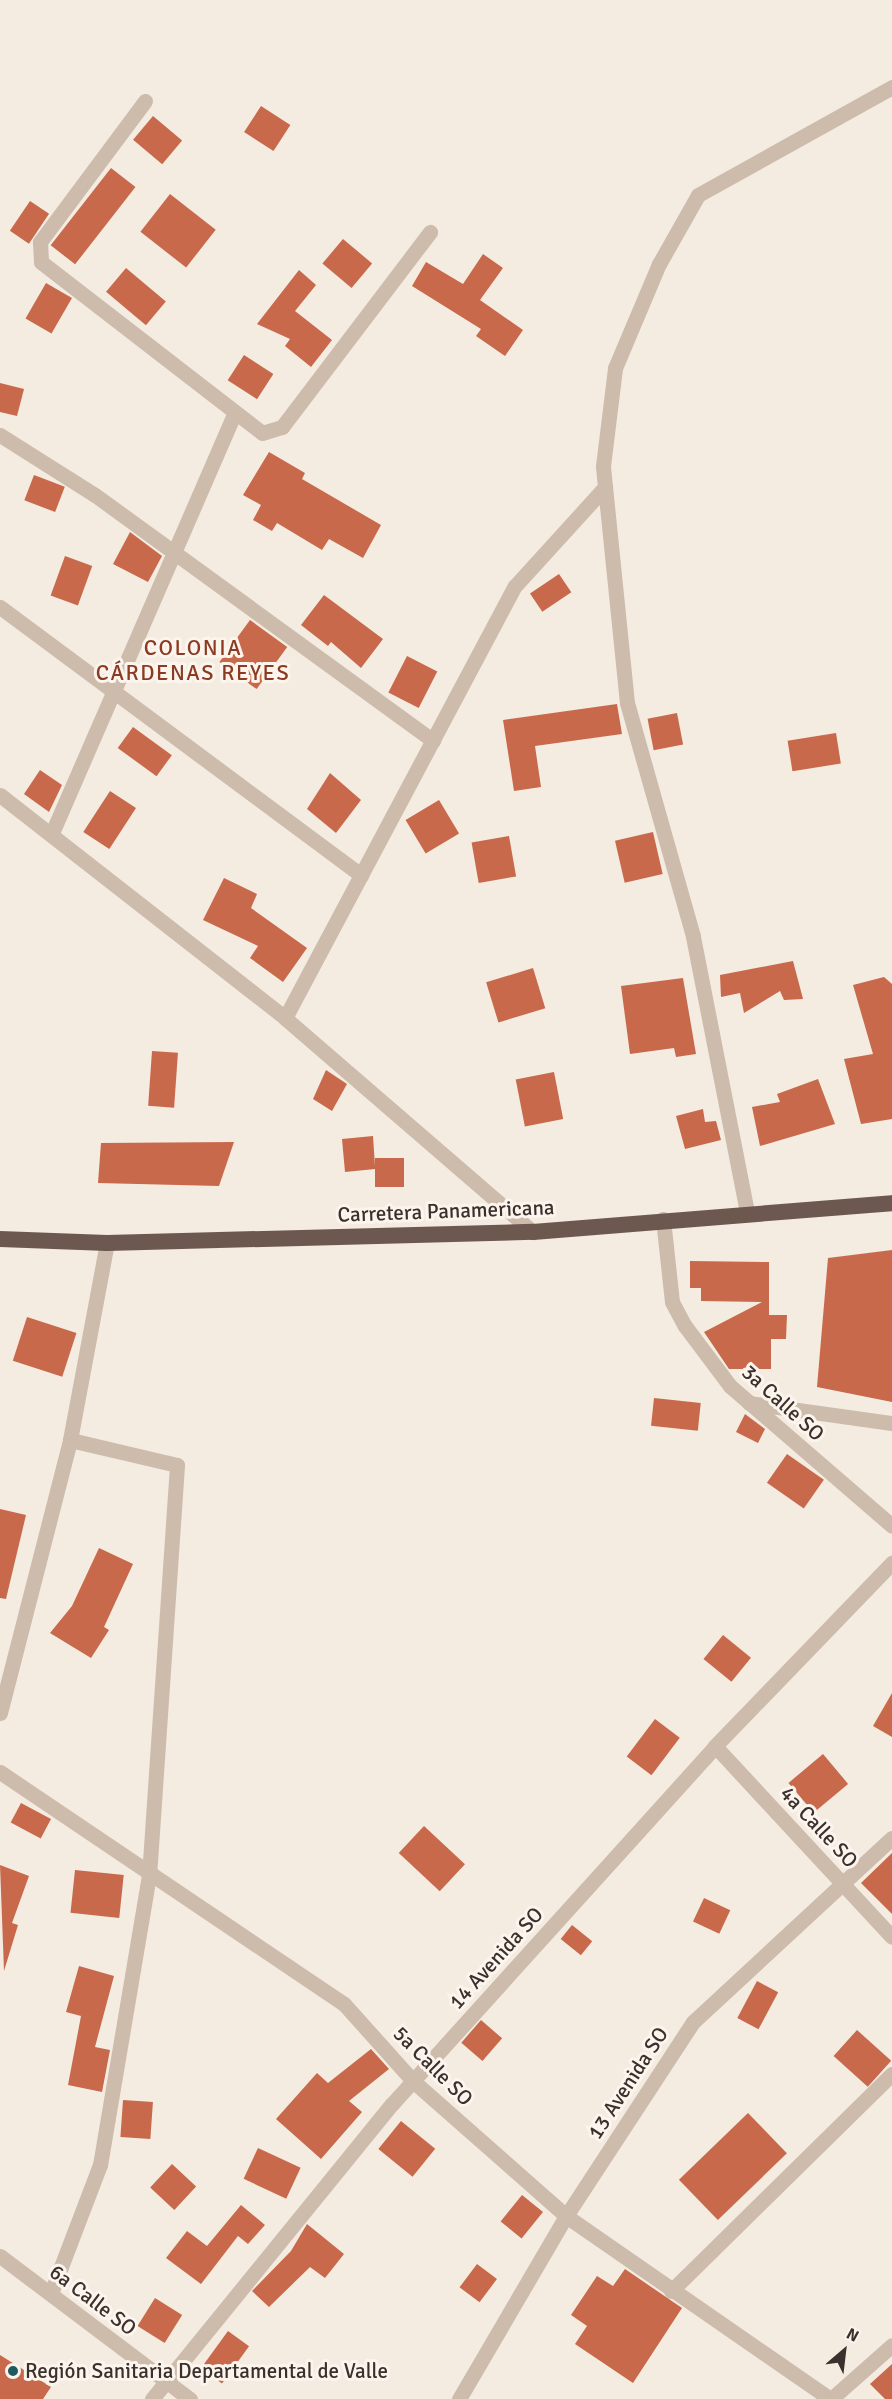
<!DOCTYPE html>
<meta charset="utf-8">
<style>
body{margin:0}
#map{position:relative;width:892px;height:2399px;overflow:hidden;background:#f4ebe1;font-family:Signika,sans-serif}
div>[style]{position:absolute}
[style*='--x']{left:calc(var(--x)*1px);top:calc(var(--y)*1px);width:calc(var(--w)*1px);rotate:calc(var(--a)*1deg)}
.building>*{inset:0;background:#c8694b;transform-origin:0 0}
.minor>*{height:15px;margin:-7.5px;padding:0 7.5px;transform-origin:7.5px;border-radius:7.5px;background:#cdbbac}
.trunk>*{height:16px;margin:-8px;padding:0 8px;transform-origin:8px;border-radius:8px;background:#6c584f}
.dots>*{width:16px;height:16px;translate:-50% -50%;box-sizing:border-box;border:3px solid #fbf5ee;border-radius:50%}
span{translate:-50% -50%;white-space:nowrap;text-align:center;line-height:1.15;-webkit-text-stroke:6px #fbf5ee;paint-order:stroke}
.street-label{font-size:21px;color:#3b302b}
.poi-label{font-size:21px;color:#3b302b}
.left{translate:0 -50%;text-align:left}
.neighbourhood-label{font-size:22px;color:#8c3b22;letter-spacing:1.5px}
.north{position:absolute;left:814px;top:2321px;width:60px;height:60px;-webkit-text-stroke:4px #fbf5ee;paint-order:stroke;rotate:28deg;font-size:16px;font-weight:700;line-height:24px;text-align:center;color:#3b302b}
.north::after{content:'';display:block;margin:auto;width:21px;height:27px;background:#3b302b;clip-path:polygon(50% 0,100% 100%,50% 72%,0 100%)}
</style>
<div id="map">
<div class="building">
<i style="left:261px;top:106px;width:35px;height:31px;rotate:33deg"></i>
<i style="left:153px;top:116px;width:38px;height:31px;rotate:40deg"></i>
<i style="left:111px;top:168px;width:31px;height:98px;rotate:38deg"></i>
<i style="left:170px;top:194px;width:58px;height:48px;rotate:38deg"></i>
<i style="left:30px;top:201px;width:23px;height:36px;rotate:34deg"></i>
<i style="left:343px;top:239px;width:38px;height:32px;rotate:40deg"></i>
<i style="clip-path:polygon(483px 254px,503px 268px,480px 300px,523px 330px,505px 356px,476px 336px,481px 329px,412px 286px,426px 262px,463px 284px)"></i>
<i style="left:126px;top:268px;width:52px;height:31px;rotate:40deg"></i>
<i style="clip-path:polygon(299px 270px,316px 285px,295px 311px,332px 340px,311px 367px,285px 346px,290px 339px,257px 324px)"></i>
<i style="left:46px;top:283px;width:30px;height:41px;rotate:30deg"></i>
<i style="left:244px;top:355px;width:35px;height:30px;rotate:33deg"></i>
<i style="clip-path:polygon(0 383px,24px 389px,17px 416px,0 412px)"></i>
<i style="clip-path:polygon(269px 452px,305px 473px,302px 479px,381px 525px,363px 558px,329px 539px,322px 550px,277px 523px,272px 531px,253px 520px,261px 505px,243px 495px)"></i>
<i style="left:34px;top:475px;width:33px;height:27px;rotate:21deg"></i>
<i style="clip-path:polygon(130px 532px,162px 556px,148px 582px,113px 564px)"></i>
<i style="left:65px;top:556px;width:29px;height:42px;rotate:20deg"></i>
<i style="left:559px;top:574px;width:22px;height:35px;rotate:56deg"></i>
<i style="clip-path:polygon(324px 595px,383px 639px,361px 668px,331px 642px,328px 646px,301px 625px)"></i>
<i style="left:250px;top:620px;width:46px;height:52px;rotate:36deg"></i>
<i style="left:407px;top:656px;width:34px;height:41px;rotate:27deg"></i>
<i style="clip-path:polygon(617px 704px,622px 734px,535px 746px,541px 787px,514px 791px,503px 720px)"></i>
<i style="left:677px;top:713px;width:32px;height:30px;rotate:79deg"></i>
<i style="left:133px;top:727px;width:48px;height:26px;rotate:36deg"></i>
<i style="left:836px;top:733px;width:31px;height:49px;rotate:81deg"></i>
<i style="clip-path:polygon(40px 770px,62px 785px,49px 812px,24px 794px)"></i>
<i style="clip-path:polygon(330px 773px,361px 800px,336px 833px,307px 809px)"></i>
<i style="left:110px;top:791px;width:31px;height:49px;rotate:33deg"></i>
<i style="left:439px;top:800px;width:39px;height:39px;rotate:59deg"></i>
<i style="left:653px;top:832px;width:43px;height:39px;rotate:77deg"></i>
<i style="left:509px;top:836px;width:41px;height:38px;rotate:80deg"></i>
<i style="clip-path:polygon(224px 878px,257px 894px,251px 908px,307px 948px,283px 982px,250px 958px,258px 946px,203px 920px)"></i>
<i style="clip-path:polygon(793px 961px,803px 999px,784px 1000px,780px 991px,744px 1013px,740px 993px,721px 997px,720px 975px)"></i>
<i style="left:533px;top:968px;width:42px;height:49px;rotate:73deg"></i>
<i style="clip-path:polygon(884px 977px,892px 984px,892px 1119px,861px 1124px,844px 1059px,873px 1054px,853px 985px)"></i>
<i style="clip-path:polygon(683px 978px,696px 1054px,676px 1057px,674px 1048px,630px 1054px,621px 986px)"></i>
<i style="left:152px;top:1051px;width:26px;height:55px;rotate:4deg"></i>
<i style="clip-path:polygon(326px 1070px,347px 1084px,332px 1111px,313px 1099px)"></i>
<i style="left:554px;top:1072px;width:48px;height:39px;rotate:79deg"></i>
<i style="clip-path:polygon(818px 1079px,835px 1124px,760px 1146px,752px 1107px,780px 1102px,777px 1094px)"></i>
<i style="clip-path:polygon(703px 1109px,705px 1122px,716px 1121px,721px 1140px,685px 1149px,676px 1116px)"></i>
<i style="clip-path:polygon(373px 1136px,375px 1166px,375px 1158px,404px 1158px,404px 1187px,375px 1187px,375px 1169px,345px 1172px,342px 1139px)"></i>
<i style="clip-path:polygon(234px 1142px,219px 1186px,98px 1183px,101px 1143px)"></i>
<i style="clip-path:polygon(892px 1250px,892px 1402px,817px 1387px,828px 1258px)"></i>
<i style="clip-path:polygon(690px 1261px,769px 1262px,769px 1315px,787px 1315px,786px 1339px,771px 1339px,771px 1369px,729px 1369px,704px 1332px,762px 1302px,701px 1301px,701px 1288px,690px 1288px)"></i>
<i style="left:27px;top:1317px;width:52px;height:46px;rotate:18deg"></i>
<i style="left:654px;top:1398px;width:47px;height:28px;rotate:6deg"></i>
<i style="clip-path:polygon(745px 1414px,765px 1429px,758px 1443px,736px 1432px)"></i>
<i style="left:787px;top:1454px;width:45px;height:35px;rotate:35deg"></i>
<i style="clip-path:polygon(0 1509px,26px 1515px,6px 1599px,0 1598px)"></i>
<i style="clip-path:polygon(99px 1548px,133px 1564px,104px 1627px,109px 1630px,91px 1658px,50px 1633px,72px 1606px)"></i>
<i style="left:723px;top:1635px;width:36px;height:31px;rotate:39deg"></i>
<i style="clip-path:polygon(892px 1693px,892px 1737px,873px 1726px)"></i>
<i style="left:655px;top:1719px;width:31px;height:47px;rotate:37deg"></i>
<i style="left:823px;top:1754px;width:39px;height:45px;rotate:50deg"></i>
<i style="left:21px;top:1803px;width:34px;height:22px;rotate:28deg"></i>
<i style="left:424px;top:1826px;width:56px;height:37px;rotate:43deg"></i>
<i style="clip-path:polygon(892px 1853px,892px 1914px,861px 1883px)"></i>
<i style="clip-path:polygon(0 1865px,29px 1876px,12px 1923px,18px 1925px,4px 1971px)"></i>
<i style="left:75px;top:1870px;width:49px;height:43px;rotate:6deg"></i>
<i style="left:704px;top:1898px;width:29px;height:26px;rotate:25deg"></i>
<i style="left:572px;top:1925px;width:26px;height:18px;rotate:39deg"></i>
<i style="clip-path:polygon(79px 1966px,114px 1976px,95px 2047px,110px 2050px,102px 2092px,68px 2085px,81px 2016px,66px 2012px)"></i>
<i style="left:757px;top:1981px;width:24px;height:42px;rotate:28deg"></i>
<i style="left:481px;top:2020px;width:28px;height:30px;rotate:41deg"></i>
<i style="left:857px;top:2030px;width:46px;height:35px;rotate:42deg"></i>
<i style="clip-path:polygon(371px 2049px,389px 2069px,349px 2101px,362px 2112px,321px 2159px,276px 2119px,317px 2073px,328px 2083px)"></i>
<i style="left:123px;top:2100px;width:30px;height:37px;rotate:4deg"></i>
<i style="left:748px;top:2113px;width:56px;height:96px;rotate:46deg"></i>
<i style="left:401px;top:2121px;width:44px;height:36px;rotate:39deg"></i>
<i style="left:258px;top:2148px;width:47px;height:34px;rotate:25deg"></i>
<i style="left:172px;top:2164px;width:33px;height:32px;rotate:43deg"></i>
<i style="left:522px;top:2195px;width:27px;height:34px;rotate:39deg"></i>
<i style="clip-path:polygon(241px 2205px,265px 2225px,248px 2244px,238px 2236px,201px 2284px,166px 2258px,187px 2231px,207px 2246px)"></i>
<i style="clip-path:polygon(307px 2224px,344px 2254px,325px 2278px,310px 2267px,269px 2307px,252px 2291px,291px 2251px)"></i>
<i style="left:477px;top:2264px;width:25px;height:29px;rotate:37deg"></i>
<i style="clip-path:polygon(625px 2269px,682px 2308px,633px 2383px,575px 2344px,587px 2326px,571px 2315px,597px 2276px,613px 2286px)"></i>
<i style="left:155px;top:2298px;width:32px;height:33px;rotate:32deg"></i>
<i style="left:228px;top:2331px;width:26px;height:46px;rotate:36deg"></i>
<i style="clip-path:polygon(0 2355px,51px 2387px,43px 2399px,0 2399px)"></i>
<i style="clip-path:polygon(892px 2364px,892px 2399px,885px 2399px,870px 2384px)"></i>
</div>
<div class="minor">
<i style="--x:145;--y:101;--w:176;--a:126.7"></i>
<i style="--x:40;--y:242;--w:20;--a:87"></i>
<i style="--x:41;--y:262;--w:279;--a:37.7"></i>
<i style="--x:262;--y:433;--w:21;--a:-17"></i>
<i style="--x:282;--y:427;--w:245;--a:-52.8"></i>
<i style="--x:0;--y:435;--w:112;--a:32.3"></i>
<i style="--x:95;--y:495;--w:418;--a:36"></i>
<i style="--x:0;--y:607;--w:450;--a:36.6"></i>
<i style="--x:0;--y:795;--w:362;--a:38"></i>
<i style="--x:285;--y:1018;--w:328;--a:40.8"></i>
<i style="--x:52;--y:833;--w:456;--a:-66.5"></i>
<i style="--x:285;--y:1018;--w:489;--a:-62"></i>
<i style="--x:515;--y:586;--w:134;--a:-47.7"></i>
<i style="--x:747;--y:1212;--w:281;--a:-101.1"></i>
<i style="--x:693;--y:936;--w:242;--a:-105.8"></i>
<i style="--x:627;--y:703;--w:238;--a:-95.8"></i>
<i style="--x:603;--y:466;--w:99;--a:-83"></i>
<i style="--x:615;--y:368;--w:113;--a:-67.1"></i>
<i style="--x:659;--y:264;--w:79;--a:-60.5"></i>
<i style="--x:698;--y:195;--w:222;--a:-29.1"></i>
<i style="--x:663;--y:1219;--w:83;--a:83.8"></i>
<i style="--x:672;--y:1302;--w:27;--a:62"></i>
<i style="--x:685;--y:1326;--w:75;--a:53.1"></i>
<i style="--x:730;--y:1386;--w:214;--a:40.8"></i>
<i style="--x:749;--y:1403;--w:144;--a:8"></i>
<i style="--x:0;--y:1713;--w:282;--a:-75.6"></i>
<i style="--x:70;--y:1440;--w:200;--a:-79.4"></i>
<i style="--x:715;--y:1746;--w:260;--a:47.2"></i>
<i style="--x:0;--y:1772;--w:415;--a:34"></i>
<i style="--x:344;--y:2004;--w:103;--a:48.1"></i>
<i style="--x:413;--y:2081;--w:204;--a:41.4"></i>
<i style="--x:566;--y:2216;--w:321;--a:34.7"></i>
<i style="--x:0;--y:2256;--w:238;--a:37"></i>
<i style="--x:671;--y:2291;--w:310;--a:-44.5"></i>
<i style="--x:51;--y:2293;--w:137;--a:-69.1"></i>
<i style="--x:100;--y:2165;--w:293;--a:-80.4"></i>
<i style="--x:149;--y:1876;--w:412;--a:-86.1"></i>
<i style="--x:177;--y:1465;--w:110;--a:-166.8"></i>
<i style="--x:152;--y:2399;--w:380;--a:-50.9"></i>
<i style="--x:392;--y:2104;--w:482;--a:-47.9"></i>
<i style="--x:715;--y:1746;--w:255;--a:-46"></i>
<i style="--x:459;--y:2399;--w:212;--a:-59.7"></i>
<i style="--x:566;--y:2216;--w:232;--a:-56.8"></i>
<i style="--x:693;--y:2022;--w:271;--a:-42.8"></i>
<i style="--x:831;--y:2399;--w:81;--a:-41.5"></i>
</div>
<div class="trunk">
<i style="--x:0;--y:1239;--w:107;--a:2.1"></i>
<i style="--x:107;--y:1243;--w:426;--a:-1.5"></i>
<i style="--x:533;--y:1232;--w:360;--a:-4.6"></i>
</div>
<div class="dots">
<i style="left:13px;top:2371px;background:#1f5a5e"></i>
</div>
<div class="street-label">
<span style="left:446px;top:1211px;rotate:-2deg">Carretera Panamericana</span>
<span style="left:783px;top:1403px;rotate:42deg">3a Calle SO</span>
<span style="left:819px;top:1827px;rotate:47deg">4a Calle SO</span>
<span style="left:496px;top:1958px;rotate:-48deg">14 Avenida SO</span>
<span style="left:433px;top:2066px;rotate:45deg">5a Calle SO</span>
<span style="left:628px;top:2083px;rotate:-57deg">13 Avenida SO</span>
<span style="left:93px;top:2300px;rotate:37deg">6a Calle SO</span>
</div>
<div class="poi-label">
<span class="left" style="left:25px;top:2371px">Región Sanitaria Departamental de Valle</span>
</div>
<div class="neighbourhood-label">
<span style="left:193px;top:660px">COLONIA<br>CÁRDENAS REYES</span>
</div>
<div class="north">N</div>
</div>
